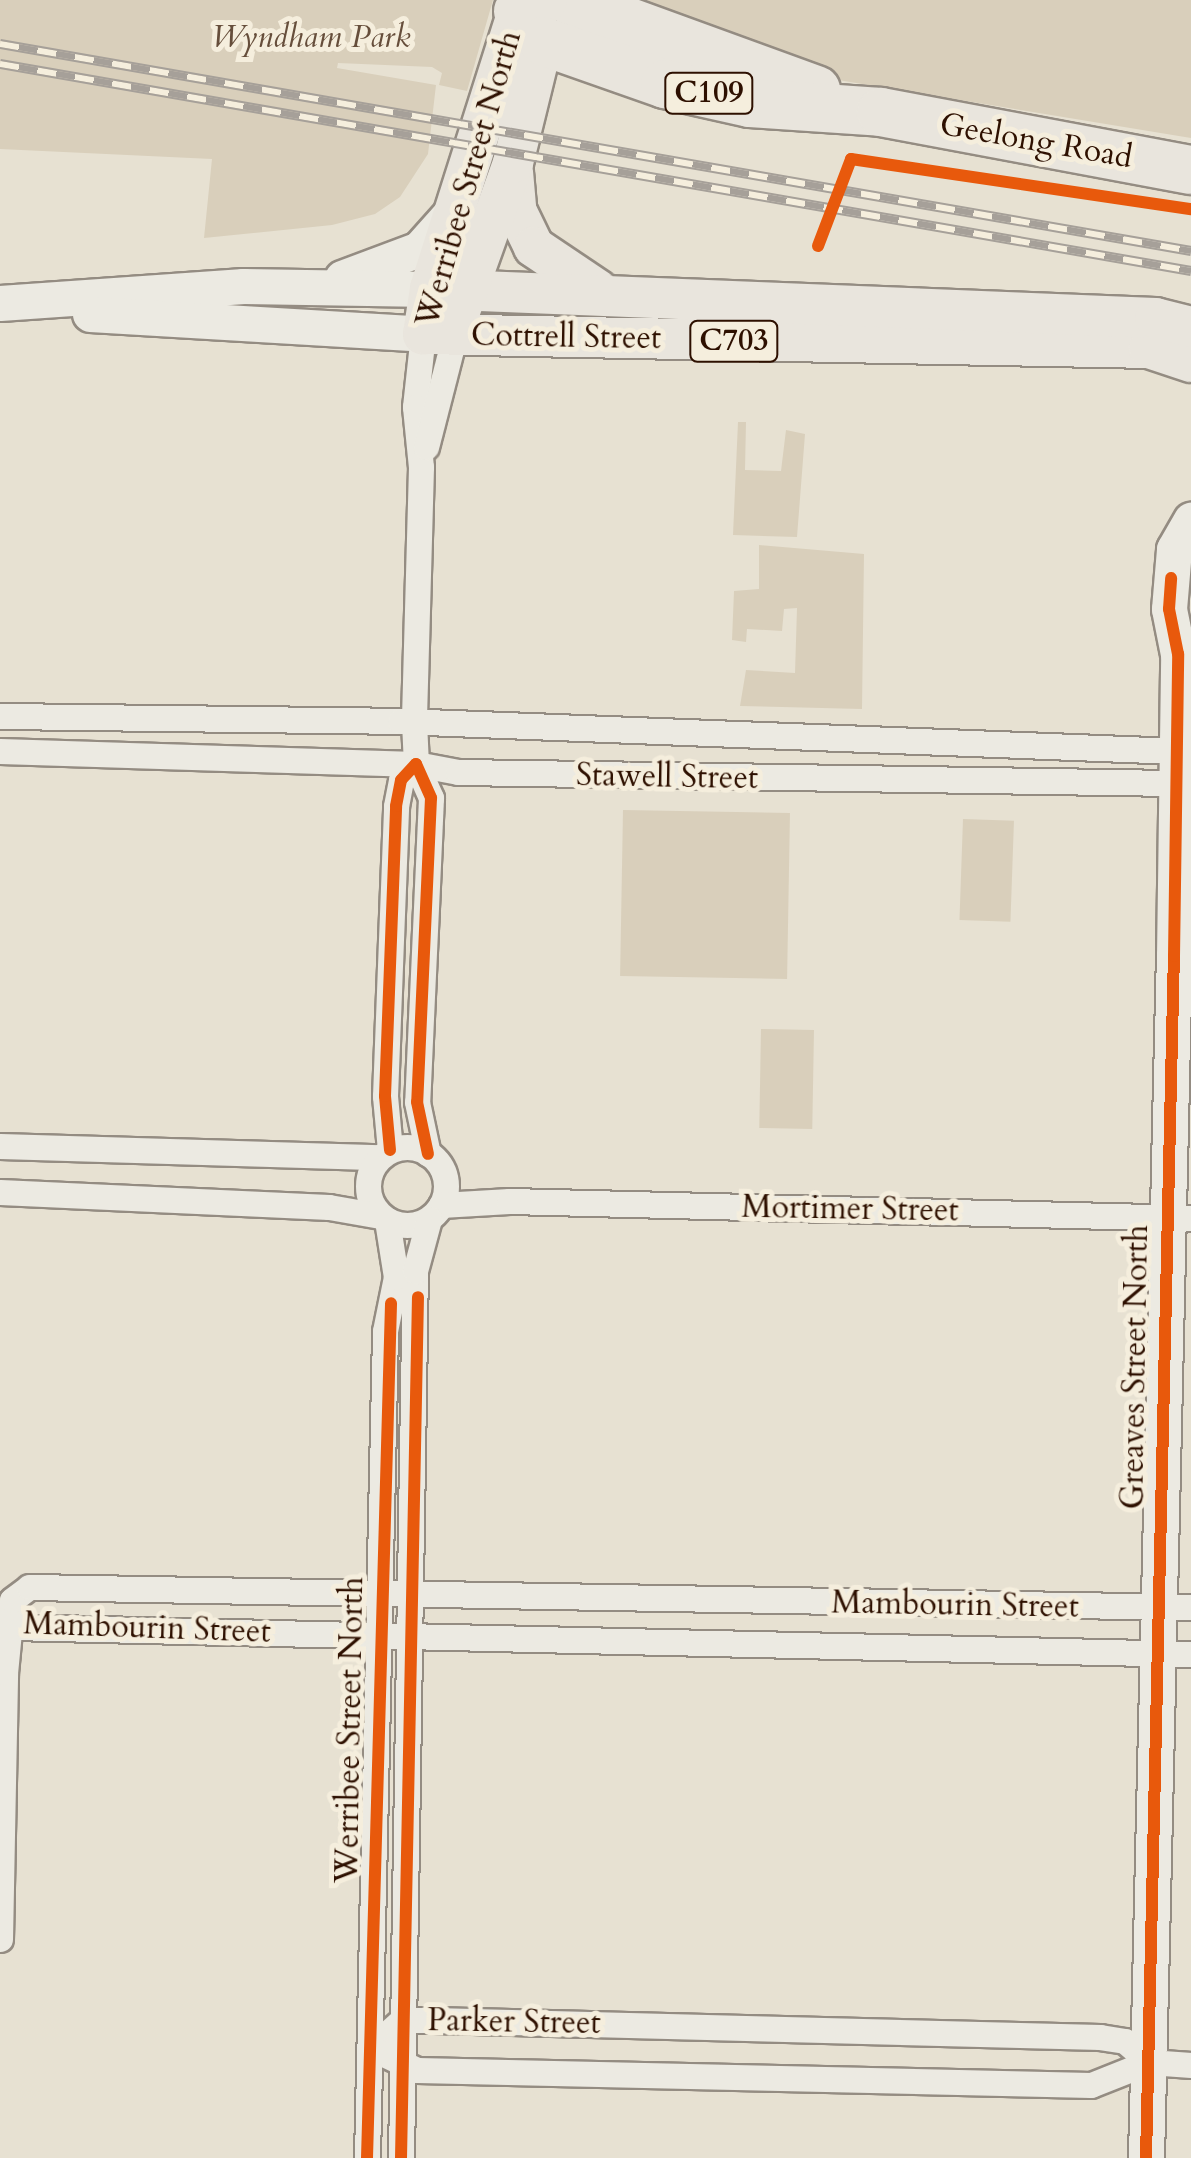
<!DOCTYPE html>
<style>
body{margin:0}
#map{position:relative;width:1191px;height:2158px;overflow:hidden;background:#e7e1d2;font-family:Cardo,serif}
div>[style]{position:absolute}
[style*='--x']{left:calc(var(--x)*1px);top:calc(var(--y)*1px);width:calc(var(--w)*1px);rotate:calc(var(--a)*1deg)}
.green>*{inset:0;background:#d9cfbb;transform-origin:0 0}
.roads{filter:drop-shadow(2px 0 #948c82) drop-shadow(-2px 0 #948c82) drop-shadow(0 2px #948c82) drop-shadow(0 -2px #948c82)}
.street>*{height:25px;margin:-12.5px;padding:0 12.5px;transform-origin:12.5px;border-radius:12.5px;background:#eceae2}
.street>.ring{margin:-12.5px;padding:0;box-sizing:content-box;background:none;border:25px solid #eceae2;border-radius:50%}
.secondary>*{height:35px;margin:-17.5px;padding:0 17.5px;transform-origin:17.5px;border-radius:17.5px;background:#eceae2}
.primary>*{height:40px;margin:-20px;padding:0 20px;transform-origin:20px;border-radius:20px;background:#e9e5dd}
.highway>*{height:48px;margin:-24px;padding:0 24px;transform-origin:24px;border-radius:24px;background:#e9e5dd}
.rail>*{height:10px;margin-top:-5px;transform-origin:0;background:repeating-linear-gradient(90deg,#f5eedd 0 19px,#a6a099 0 38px);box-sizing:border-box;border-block:2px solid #a6a099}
.cycleway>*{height:12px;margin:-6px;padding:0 6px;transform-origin:6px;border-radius:6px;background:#e8590c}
span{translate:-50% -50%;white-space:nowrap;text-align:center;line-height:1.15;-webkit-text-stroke:10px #f5eedd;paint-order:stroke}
.shield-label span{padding:2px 8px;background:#f5eedd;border:2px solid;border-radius:8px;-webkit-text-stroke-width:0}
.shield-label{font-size:30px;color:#2e1000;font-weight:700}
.park-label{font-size:32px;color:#664e3b;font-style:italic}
.street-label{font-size:32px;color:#2e1000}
</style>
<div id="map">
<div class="green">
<i style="clip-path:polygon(0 0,493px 0,467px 91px,439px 85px,442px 73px,432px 67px,338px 63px,337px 68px,436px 85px,428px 154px,400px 197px,375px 214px,332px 225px,204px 238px,212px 159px,0 149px)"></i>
<i style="clip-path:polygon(600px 0,1191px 0,1191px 138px,838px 80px)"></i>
<i style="clip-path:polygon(738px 422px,746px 422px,745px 470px,781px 471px,786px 430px,805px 434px,797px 537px,733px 535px)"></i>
<i style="clip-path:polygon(759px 545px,864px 554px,862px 709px,740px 706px,746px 670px,795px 673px,797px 608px,784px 609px,782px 631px,747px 629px,746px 642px,732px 640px,734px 591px,759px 589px)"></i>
<i style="left:623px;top:810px;width:167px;height:166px;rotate:1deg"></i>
<i style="left:963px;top:819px;width:51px;height:101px;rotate:2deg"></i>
<i style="left:761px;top:1029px;width:53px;height:99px;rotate:1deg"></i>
</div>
<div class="roads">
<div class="street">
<i style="--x:423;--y:334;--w:73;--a:96.3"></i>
<i style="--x:415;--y:407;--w:60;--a:84.3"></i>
<i style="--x:421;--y:467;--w:255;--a:91.6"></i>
<i style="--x:414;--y:722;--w:42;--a:87.3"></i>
<i style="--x:416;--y:764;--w:37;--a:66"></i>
<i style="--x:431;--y:798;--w:304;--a:92.6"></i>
<i style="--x:417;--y:1102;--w:53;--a:78.1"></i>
<i style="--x:426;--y:447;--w:117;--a:-75.6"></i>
<i style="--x:0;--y:716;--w:400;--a:0.7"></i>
<i style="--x:400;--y:721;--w:777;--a:2.21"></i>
<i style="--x:0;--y:751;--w:416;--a:1.8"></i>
<i style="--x:416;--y:764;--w:43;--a:10.8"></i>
<i style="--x:458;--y:772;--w:717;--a:0.88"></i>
<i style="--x:0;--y:1146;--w:380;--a:1.7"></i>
<i class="ring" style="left:368px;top:1147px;width:53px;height:53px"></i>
<i style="--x:390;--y:1150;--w:54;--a:-95.3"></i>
<i style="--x:385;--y:1096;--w:290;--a:-87.8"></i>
<i style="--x:396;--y:806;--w:26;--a:-79"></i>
<i style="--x:401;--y:780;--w:22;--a:-47"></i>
<i style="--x:0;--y:1192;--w:329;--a:2.6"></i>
<i style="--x:329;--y:1207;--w:52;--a:10"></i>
<i style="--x:441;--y:1205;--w:68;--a:-3.4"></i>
<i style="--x:509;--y:1201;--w:682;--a:1.43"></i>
<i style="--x:10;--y:1627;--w:1181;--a:1.31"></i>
<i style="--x:0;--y:1939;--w:266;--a:-88.9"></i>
<i style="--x:5;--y:1673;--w:73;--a:-84.5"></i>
<i style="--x:12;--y:1600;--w:21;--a:-37"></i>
<i style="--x:29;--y:1587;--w:1162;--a:0.99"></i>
<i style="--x:1149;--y:2062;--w:32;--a:-139"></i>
<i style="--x:1125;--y:2041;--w:25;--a:-171"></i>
<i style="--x:1100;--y:2037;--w:667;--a:-178.54"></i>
<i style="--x:433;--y:2020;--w:31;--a:180"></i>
<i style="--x:402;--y:2020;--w:42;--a:137.9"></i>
<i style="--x:371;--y:2048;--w:51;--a:25.6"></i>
<i style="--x:417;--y:2070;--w:674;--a:1.27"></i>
<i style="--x:1091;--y:2085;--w:62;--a:-21.6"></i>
<i style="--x:1149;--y:2062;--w:42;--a:4.1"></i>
<i style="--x:367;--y:2158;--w:827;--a:-88.75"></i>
<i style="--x:385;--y:1331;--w:55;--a:-78.5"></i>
<i style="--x:396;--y:1277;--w:58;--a:-99"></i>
<i style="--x:401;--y:2158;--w:887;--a:-89.1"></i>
<i style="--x:415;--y:1271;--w:54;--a:-74.9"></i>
</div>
<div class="secondary">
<i style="--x:342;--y:278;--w:82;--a:-20.6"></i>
<i style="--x:419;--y:249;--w:50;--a:-48.3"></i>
<i style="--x:0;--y:303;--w:244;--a:-4"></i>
<i style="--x:243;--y:286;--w:187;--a:0.9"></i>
<i style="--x:90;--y:314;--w:334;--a:3.4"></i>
<i style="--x:1146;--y:2158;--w:1202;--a:-88.67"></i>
<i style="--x:1174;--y:956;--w:302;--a:-89.2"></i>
<i style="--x:1178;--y:654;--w:46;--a:-101.3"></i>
<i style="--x:1169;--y:609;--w:60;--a:-85.2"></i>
<i style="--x:1174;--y:549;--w:34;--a:-60"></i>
</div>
<div class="primary">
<i style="--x:518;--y:11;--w:292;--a:107.6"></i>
<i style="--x:430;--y:289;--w:46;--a:98.8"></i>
<i style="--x:423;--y:334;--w:726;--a:1.1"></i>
<i style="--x:1149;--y:348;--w:44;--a:18.4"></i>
<i style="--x:513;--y:172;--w:38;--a:85"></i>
<i style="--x:516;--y:210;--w:41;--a:64.1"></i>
<i style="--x:534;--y:247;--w:77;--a:33.9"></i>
<i style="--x:430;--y:289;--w:726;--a:2.29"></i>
<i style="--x:1155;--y:318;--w:37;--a:14"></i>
<i style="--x:459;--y:314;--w:160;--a:-70.3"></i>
<i style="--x:513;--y:163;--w:126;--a:-76.2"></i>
</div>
<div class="highway">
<i style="--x:569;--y:0;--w:263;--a:20"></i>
<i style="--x:518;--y:11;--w:27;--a:-24"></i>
<i style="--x:543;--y:41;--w:129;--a:19.4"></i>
<i style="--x:665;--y:84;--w:87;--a:12.6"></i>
<i style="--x:750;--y:103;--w:131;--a:3.9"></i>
<i style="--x:881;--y:112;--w:315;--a:10.6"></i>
</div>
</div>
<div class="rail">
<i style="--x:0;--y:44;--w:1209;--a:9.86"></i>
<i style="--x:0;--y:64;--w:1209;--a:9.86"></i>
</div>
<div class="cycleway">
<i style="--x:818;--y:246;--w:93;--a:-69.2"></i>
<i style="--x:851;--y:159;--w:344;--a:8.4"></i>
<i style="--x:390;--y:1150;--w:54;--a:-95.3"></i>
<i style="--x:385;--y:1096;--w:290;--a:-87.8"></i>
<i style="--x:396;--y:806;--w:26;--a:-79"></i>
<i style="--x:401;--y:780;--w:22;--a:-47"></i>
<i style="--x:416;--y:764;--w:37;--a:66"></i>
<i style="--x:431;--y:798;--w:304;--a:92.6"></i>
<i style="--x:417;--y:1102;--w:53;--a:78.1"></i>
<i style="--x:367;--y:2158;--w:855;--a:-88.39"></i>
<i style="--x:401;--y:2158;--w:861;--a:-88.87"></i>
<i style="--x:1146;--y:2158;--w:1202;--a:-88.67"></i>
<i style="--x:1174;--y:956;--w:302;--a:-89.2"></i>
<i style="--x:1178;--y:654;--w:46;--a:-101.3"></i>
<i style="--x:1169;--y:609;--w:31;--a:-86"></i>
</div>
<div class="shield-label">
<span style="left:709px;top:93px">C109</span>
<span style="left:734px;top:341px">C703</span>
</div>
<div class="park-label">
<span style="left:311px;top:37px">Wyndham Park</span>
</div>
<div class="street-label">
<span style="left:1036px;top:141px;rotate:10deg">Geelong Road</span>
<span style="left:469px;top:179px;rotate:-74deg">Werribee Street North</span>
<span style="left:566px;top:337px;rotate:1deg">Cottrell Street</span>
<span style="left:667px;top:777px;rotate:1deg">Stawell Street</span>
<span style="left:850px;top:1209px;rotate:1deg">Mortimer Street</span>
<span style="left:1135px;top:1367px;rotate:-89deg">Greaves Street North</span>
<span style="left:955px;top:1605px;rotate:1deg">Mambourin Street</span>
<span style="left:147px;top:1628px;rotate:2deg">Mambourin Street</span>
<span style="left:350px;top:1730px;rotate:-89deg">Werribee Street North</span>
<span style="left:514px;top:2022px;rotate:1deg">Parker Street</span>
</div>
</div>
